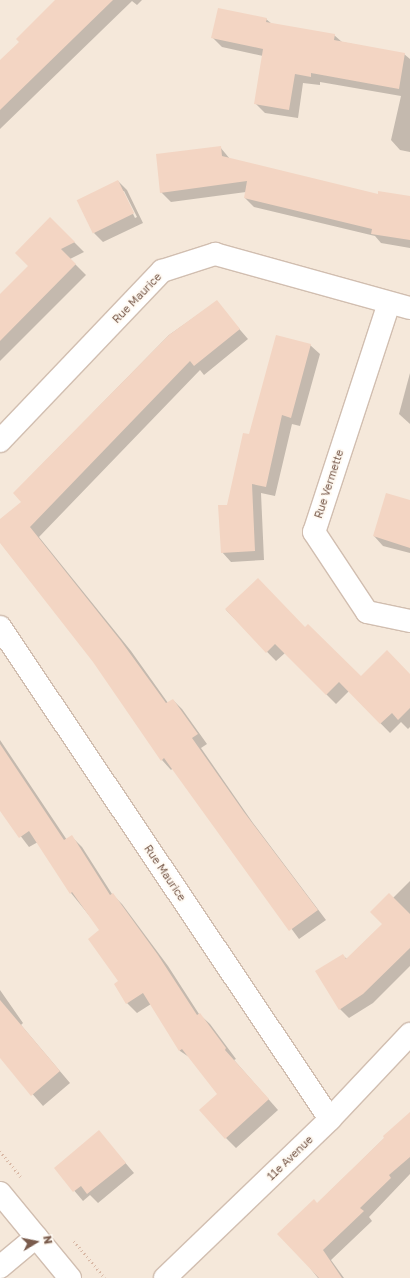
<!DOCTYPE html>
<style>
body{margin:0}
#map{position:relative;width:410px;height:1278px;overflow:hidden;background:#fdf6ec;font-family:"Golos Text",sans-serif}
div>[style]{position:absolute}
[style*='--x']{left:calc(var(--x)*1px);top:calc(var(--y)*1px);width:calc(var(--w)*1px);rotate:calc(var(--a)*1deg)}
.residential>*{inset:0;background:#f5e8da;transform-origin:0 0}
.shadow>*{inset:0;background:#0003}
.building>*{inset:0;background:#f3d5c3;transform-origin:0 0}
.path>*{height:2.5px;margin-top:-1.25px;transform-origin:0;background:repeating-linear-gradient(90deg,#d9b8a5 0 1px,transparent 0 4px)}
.roads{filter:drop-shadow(1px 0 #d1beb0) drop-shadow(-1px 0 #d1beb0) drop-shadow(0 1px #d1beb0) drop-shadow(0 -1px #d1beb0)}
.street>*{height:22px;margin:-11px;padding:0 11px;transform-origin:11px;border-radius:11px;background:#fff}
.secondary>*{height:22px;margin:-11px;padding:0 11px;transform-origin:11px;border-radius:11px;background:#fff}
span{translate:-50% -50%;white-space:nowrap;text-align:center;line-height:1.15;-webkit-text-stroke:3.5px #fffaf3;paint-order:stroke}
.street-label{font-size:11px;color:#7a5c4d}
.north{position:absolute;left:16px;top:1222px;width:40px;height:40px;-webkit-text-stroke:3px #fffaf3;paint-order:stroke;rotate:80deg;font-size:11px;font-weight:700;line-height:16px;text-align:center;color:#7a5c4d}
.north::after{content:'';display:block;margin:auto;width:14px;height:18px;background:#7a5c4d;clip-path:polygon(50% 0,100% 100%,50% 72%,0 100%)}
</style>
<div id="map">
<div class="residential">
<i style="left:0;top:0;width:410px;height:1278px"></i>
</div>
<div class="shadow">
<i style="clip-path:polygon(61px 0,142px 0,137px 5px,132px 1px,0 129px,0 62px)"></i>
<i style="clip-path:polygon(266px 19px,272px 24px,334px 35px,342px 42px,404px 54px,410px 59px,410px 152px,400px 150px,391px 140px,401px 96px,320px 82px,320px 85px,303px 83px,298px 118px,265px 113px,256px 104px,263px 56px,222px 47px,213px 38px)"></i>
<i style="clip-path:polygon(220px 147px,230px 159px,378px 195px,410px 197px,410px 248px,381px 243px,375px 236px,254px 207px,245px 198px,246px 192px,171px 202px,161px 192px)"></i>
<i style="clip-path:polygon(evenodd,118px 181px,127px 190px,143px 223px,103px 242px,94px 233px,118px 181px,122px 191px,124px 191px,137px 217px,135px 218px,122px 191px)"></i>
<i style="clip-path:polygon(50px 218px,84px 252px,70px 259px,86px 275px,0 361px,0 296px,29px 266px)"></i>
<i style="clip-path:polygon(216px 302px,248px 339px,204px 375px,200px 370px,39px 537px,131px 651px,168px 703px,173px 700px,182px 709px,207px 744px,201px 748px,253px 823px,326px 920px,299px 939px,173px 768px,171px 770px,162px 760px,94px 661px,0 542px,0 520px,23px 502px,14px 493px,169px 335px)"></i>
<i style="clip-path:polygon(310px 345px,320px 354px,300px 426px,292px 424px,275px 496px,261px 493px,264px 560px,231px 562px,222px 552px,228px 506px,250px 435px)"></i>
<i style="clip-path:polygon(410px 373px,410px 424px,399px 414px)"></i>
<i style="clip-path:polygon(410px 501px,410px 553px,383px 546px,374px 536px)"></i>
<i style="clip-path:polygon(226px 610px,305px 628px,361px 677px,410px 675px,410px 727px,408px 729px,401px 722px,390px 733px,349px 691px,336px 704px,285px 653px,276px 661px)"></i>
<i style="clip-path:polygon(0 740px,67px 840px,72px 837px,82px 847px,112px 894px,122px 904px,168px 966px,199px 1014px,210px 1024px,236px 1059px,234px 1060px,278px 1110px,236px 1148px,226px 1138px,219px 1094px,192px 1059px,180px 1051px,151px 1004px,137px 1013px,127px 1003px,115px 984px,120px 981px,101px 930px,71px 893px,38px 842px,29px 847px,0 809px)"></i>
<i style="clip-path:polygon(410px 881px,410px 966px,373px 1003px,349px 1018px,340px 1009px,342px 955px,347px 959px,383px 924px,393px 898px)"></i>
<i style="clip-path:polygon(0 990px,23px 1023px,21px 1025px,70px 1083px,43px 1106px,0 1057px)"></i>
<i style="clip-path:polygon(410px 1113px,410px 1174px,369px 1217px,372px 1221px,331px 1260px,344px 1278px,318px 1278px,310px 1268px,317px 1204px)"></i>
<i style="clip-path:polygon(99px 1132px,134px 1173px,98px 1203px,90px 1195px,83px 1201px,55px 1168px)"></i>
</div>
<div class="building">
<i style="clip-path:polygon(55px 0,113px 0,0 110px,0 60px,19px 42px,16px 39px)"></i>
<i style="clip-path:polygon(218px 8px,267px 18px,266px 22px,335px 34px,334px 40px,405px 53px,399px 89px,311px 73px,311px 77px,295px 74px,289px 110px,254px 104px,263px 49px,211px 38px)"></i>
<i style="clip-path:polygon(221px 146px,222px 156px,378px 194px,378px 191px,410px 196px,410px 240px,371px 234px,372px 229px,244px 198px,247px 181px,160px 193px,156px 154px)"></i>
<i style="left:118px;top:180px;width:37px;height:46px;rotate:64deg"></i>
<i style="clip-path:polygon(50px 217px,75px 242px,61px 249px,76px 264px,0 341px,0 294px,28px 266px,15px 253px)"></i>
<i style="clip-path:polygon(217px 300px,240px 329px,194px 366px,190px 361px,30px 527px,121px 641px,166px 703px,173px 699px,198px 734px,192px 738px,244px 812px,318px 910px,289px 931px,164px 758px,161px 761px,93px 662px,0 543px,0 519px,21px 502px,13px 493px,169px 335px)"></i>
<i style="clip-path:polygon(276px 335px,311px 344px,291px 418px,282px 415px,266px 487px,252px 484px,255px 551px,221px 553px,218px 505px,227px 505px,243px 433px,249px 434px)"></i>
<i style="clip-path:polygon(386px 493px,410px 500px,410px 548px,373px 536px)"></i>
<i style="clip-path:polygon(258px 578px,305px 627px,308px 624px,361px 676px,387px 650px,410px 674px,410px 708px,398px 720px,392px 713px,380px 724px,339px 682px,326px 695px,275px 644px,266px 653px,225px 609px)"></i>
<i style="clip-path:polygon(0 744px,64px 840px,72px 835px,110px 895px,113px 893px,158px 955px,197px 1015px,200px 1013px,226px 1048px,225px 1050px,269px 1099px,225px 1139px,199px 1110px,217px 1094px,182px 1049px,179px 1051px,143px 993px,126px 1004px,114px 984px,118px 981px,88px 939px,99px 930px,72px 892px,70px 894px,29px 831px,19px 838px,0 811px)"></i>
<i style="clip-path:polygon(389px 893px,410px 914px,410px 948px,363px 994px,339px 1010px,315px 971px,343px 954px,346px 959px,382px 924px,370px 912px)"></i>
<i style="clip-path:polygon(0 1000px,60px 1071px,31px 1096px,0 1058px)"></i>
<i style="clip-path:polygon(410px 1112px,410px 1157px,389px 1175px,391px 1178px,360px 1208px,364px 1211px,323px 1250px,342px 1278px,319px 1278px,277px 1234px,314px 1199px,317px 1203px,384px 1138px,383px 1136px)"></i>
<i style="clip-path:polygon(99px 1130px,126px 1163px,87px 1194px,81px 1186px,73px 1192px,54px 1168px)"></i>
</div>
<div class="path">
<i style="--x:0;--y:1151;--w:33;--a:51"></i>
<i style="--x:74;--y:1241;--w:48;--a:50"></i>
</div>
<div class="roads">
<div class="street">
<i style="--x:389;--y:303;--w:241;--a:108.1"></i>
<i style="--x:314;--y:532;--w:96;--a:56.5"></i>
<i style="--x:367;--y:612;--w:44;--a:11.8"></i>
<i style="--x:0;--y:441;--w:235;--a:-46.4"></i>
<i style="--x:162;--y:271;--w:56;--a:-17.8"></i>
<i style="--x:215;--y:254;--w:202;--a:15.5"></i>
<i style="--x:0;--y:627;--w:592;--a:56.15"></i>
<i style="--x:0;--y:1267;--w:47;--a:-39.8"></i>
<i style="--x:165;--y:1278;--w:229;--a:-43.9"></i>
<i style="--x:330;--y:1119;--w:117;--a:-46.7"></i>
</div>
<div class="secondary">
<i style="--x:0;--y:1193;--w:110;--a:50.5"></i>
</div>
</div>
<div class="street-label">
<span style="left:137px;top:298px;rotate:-46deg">Rue Maurice</span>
<span style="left:329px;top:484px;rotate:-72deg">Rue Vermette</span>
<span style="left:165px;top:873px;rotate:56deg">Rue Maurice</span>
<span style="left:290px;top:1158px;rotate:-44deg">11e Avenue</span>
</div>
<div class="north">N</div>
</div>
